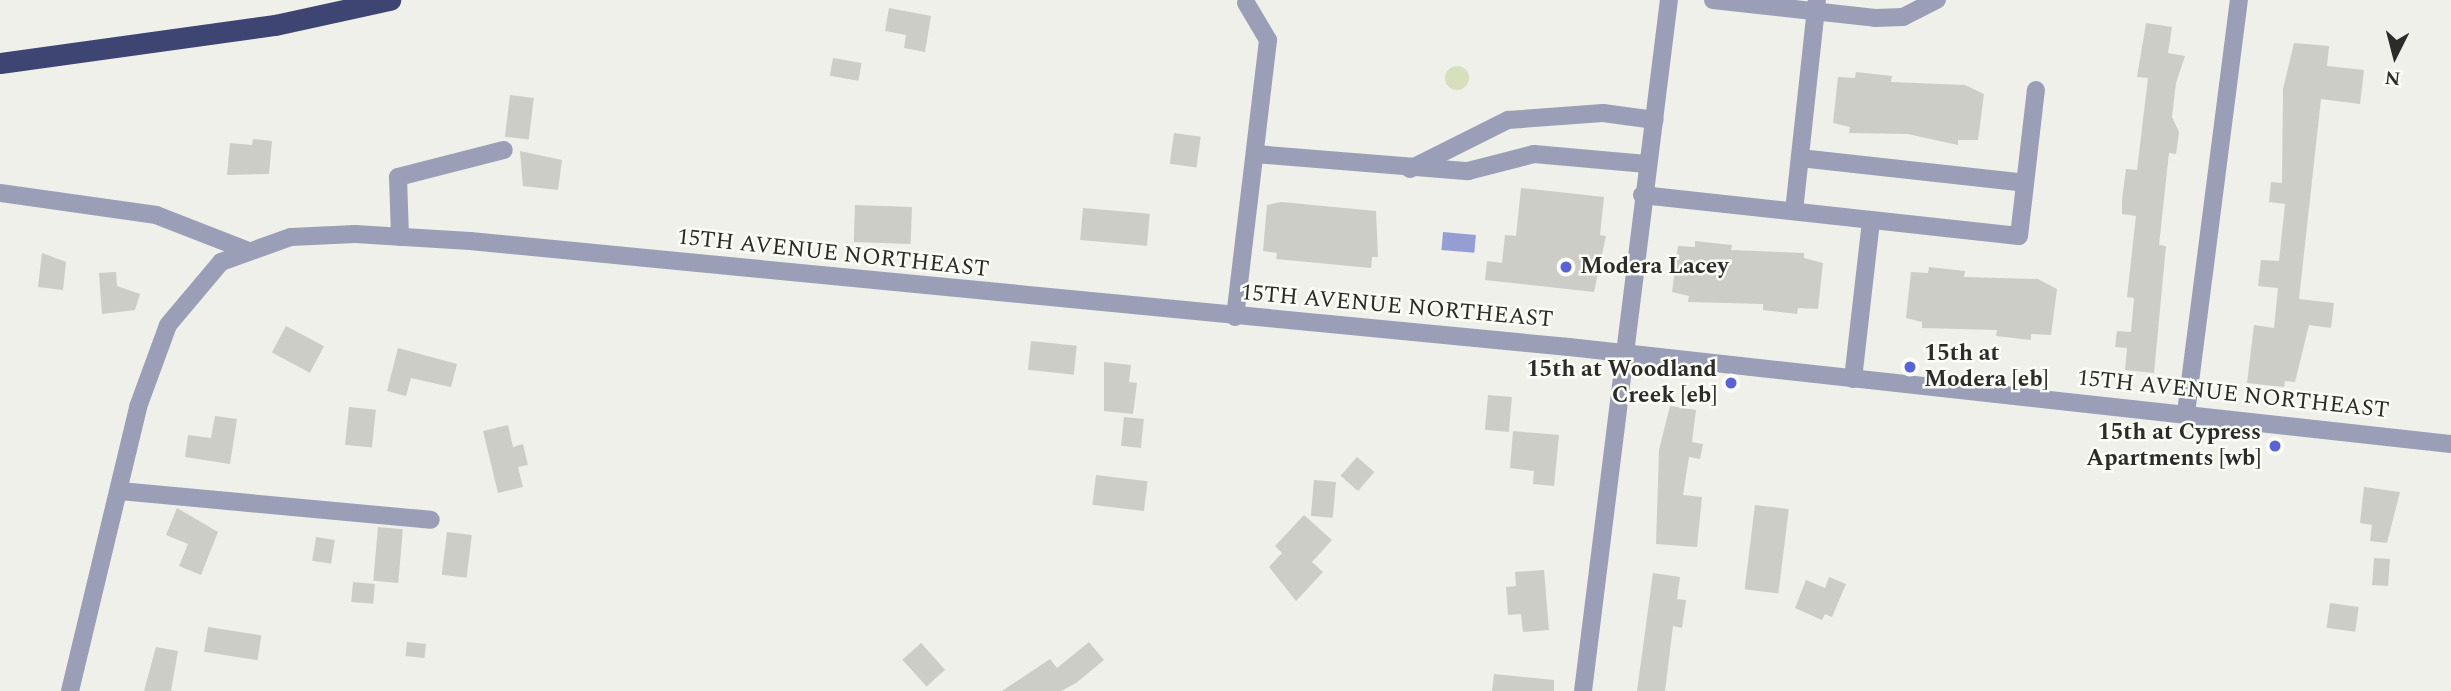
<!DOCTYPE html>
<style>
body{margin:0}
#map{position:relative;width:2451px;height:691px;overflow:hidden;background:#eef0e9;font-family:Spectral,serif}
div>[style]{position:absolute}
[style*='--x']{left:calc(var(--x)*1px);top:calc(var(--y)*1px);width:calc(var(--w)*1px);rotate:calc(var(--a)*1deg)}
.green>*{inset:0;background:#d7dfbc}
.round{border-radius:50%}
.water>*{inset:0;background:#949ed3;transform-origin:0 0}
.building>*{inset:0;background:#cbcdc6;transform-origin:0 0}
.minor>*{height:18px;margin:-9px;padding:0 9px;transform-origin:9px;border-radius:9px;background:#9a9fb7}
.highway>*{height:21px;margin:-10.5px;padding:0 10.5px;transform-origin:10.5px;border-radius:10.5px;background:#3e4573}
.dots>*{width:19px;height:19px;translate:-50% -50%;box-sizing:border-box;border:4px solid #fbfdf6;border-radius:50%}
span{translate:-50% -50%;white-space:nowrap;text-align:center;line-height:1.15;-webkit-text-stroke:5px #fbfdf6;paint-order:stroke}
.street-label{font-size:23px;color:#2b2c29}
.poi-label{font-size:23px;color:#2b2c29;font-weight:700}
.left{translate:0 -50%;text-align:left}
.right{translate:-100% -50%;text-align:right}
.north{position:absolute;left:2360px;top:21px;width:70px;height:70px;-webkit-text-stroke:5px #fbfdf6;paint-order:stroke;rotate:186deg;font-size:19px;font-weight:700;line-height:28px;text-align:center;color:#2b2c29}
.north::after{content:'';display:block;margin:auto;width:24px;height:32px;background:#2b2c29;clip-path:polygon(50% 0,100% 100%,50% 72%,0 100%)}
</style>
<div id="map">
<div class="green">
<i class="round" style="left:1445px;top:66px;width:24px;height:24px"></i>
</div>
<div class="water">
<i style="left:1443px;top:232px;width:33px;height:18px;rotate:5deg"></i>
</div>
<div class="building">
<i style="clip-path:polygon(889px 8px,931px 16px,925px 52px,904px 48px,906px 35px,885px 31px)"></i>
<i style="clip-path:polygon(2146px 23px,2172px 27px,2168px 53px,2185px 56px,2176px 83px,2172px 117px,2179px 132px,2176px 154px,2169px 153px,2159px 245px,2166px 246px,2154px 373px,2125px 370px,2127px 348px,2115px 347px,2117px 331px,2131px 332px,2134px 298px,2127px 297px,2136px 216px,2122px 214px,2122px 200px,2126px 169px,2137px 170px,2148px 78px,2137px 77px)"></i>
<i style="clip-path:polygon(2294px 43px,2329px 46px,2327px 66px,2364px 70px,2360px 104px,2321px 99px,2299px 299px,2334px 303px,2331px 328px,2309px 325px,2295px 382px,2285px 381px,2284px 387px,2247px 383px,2254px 325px,2274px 328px,2278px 288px,2258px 286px,2261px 260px,2279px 261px,2285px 204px,2269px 202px,2271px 182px,2282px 183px,2283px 89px)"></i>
<i style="left:833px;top:58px;width:29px;height:18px;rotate:10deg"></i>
<i style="clip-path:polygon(1856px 72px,1892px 76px,1891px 82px,1965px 85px,1984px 94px,1978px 140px,1958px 140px,1958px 145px,1908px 134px,1849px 133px,1850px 127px,1833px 123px,1838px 77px,1855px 78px)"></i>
<i style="left:510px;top:95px;width:24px;height:42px;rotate:7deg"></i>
<i style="left:1174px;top:133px;width:27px;height:31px;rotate:8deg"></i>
<i style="clip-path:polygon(253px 139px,272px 141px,269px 174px,227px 175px,230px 143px,252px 145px)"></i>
<i style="clip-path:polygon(520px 151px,562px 160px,558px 190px,523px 186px)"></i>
<i style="clip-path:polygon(1521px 188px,1604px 197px,1600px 235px,1606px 236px,1594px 292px,1485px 280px,1487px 261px,1502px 263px,1505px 235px,1516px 236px)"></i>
<i style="clip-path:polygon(1281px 202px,1376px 211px,1378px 257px,1372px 257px,1371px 268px,1276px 259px,1277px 253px,1263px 251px,1267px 205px)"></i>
<i style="left:855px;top:205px;width:57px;height:37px;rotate:2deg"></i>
<i style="left:1083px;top:208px;width:67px;height:32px;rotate:5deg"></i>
<i style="clip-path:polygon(1695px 241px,1732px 245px,1731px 250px,1804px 253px,1804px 258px,1823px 263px,1818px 309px,1798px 308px,1797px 314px,1763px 310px,1763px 304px,1688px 302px,1689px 296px,1672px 292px,1678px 246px,1695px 247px)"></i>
<i style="clip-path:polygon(42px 253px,66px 262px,63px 290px,38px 287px)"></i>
<i style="clip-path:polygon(1929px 267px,1965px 271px,1964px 277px,2038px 279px,2057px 289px,2051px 335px,2031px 334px,2031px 340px,1996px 336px,1997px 330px,1922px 328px,1922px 322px,1906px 318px,1911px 272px,1928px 273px)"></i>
<i style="clip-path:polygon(116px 272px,117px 286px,140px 294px,135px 310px,102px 314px,99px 273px)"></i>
<i style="left:286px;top:326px;width:43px;height:30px;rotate:28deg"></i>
<i style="left:1031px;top:341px;width:46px;height:29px;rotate:6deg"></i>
<i style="clip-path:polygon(398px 348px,457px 364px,451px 387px,411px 378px,406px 396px,387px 391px)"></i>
<i style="clip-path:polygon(1104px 362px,1131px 365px,1129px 382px,1137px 383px,1133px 414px,1104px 411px)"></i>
<i style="left:1488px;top:395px;width:24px;height:35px;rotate:5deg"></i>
<i style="clip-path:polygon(1670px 406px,1696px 410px,1692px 442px,1703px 444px,1700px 459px,1689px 457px,1683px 495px,1702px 497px,1697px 547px,1656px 544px,1659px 450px)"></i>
<i style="left:349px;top:407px;width:27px;height:38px;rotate:6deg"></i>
<i style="clip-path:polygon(215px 416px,237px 419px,230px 464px,185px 457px,188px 435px,211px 438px)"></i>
<i style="left:1124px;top:417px;width:20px;height:29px;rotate:6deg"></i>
<i style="clip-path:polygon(508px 425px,513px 447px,523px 444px,528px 465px,518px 467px,523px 487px,498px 493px,483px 431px)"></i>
<i style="clip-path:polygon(1513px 431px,1559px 435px,1554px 486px,1533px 484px,1534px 471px,1510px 468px)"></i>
<i style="left:1357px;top:457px;width:23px;height:25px;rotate:41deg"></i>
<i style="left:1096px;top:475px;width:52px;height:30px;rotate:7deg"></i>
<i style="left:1314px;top:480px;width:22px;height:36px;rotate:5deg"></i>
<i style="clip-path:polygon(2364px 487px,2400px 492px,2387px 543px,2370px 541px,2372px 525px,2360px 523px)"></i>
<i style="left:1755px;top:505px;width:34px;height:85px;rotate:7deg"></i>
<i style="clip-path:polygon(177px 508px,218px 532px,201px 575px,179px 566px,188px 544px,166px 535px)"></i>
<i style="clip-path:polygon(1304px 515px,1332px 540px,1312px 562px,1323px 572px,1296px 601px,1269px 567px,1282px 553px,1275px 546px)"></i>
<i style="left:378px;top:527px;width:25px;height:54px;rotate:5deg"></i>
<i style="left:447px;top:532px;width:25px;height:43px;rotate:7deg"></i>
<i style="left:316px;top:537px;width:19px;height:24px;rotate:9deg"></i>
<i style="left:2374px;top:558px;width:16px;height:27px;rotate:4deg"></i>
<i style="clip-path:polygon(1544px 570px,1549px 630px,1523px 632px,1521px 614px,1508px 615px,1506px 587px,1516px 586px,1515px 572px)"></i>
<i style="clip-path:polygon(1653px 573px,1680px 577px,1677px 599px,1686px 600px,1682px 628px,1673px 626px,1665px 691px,1637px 691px)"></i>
<i style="clip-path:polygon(1829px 577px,1846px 584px,1832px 617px,1825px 614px,1822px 620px,1795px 608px,1806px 580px,1825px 588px)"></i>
<i style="left:353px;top:582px;width:22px;height:20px;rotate:5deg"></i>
<i style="left:2330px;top:603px;width:29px;height:25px;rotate:8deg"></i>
<i style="left:208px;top:627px;width:54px;height:25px;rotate:9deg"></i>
<i style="left:407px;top:642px;width:19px;height:14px;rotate:6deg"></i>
<i style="clip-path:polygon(1089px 642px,1104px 660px,1076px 683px,1061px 691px,1002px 691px,1050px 659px,1057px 668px)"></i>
<i style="left:921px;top:643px;width:36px;height:25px;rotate:48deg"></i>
<i style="clip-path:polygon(156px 647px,178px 651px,171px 691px,144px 691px)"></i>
<i style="clip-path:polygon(1494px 674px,1554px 680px,1554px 691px,1492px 691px)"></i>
</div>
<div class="minor">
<i style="--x:1713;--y:0;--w:163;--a:6.3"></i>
<i style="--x:1875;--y:18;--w:28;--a:-2"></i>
<i style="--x:1903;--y:17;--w:38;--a:-27"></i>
<i style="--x:1255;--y:154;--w:214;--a:4.6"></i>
<i style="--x:1468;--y:171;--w:68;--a:-14.4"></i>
<i style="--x:1534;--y:154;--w:113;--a:5.1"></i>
<i style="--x:1800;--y:158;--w:226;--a:6.3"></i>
<i style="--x:1410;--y:169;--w:110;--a:-26.6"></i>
<i style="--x:1508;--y:120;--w:95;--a:-4.2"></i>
<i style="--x:1603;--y:113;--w:52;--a:7.7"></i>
<i style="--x:0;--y:193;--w:158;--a:8"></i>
<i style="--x:156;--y:215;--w:97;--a:21.3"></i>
<i style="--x:1642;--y:195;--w:379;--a:6.2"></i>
<i style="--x:2019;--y:236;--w:147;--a:-83.4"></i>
<i style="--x:1794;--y:211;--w:212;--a:-83.8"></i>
<i style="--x:400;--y:237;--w:60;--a:-91.9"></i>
<i style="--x:398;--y:177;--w:109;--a:-14.3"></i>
<i style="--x:1235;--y:317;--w:279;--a:-83.2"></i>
<i style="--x:1268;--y:40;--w:43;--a:-120.7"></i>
<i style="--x:1853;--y:379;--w:160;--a:-83.5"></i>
<i style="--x:2186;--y:413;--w:416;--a:-82.7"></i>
<i style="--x:120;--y:491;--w:312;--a:5.3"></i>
<i style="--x:70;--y:691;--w:292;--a:-76.5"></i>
<i style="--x:138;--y:407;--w:87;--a:-69.9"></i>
<i style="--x:168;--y:325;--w:82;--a:-49.9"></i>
<i style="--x:221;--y:262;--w:74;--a:-19.7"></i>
<i style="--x:291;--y:237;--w:64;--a:-2.7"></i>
<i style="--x:355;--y:234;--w:115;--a:3.5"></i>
<i style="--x:470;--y:241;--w:1104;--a:5.51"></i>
<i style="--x:1569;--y:347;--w:887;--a:6.28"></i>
<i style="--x:1583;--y:691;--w:696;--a:-82.91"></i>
</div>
<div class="highway">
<i style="--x:0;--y:63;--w:278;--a:-7.9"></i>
<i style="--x:275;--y:25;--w:118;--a:-12.3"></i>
</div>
<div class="dots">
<i style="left:1566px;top:267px;background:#5a62d9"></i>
<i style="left:1910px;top:367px;background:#5a62d9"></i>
<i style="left:1731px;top:383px;background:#5a62d9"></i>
<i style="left:2275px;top:446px;background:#5a62d9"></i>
</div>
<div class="street-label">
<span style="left:833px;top:254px;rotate:6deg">15TH AVENUE NORTHEAST</span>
<span style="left:1397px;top:307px;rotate:5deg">15TH AVENUE NORTHEAST</span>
<span style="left:2233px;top:395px;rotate:6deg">15TH AVENUE NORTHEAST</span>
</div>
<div class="poi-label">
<span class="left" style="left:1580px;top:267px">Modera Lacey</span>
<span class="left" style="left:1924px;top:367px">15th at<br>Modera [eb]</span>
<span class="right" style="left:1717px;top:383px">15th at Woodland<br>Creek [eb]</span>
<span class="right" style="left:2261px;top:446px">15th at Cypress<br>Apartments [wb]</span>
</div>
<div class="north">N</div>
</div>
